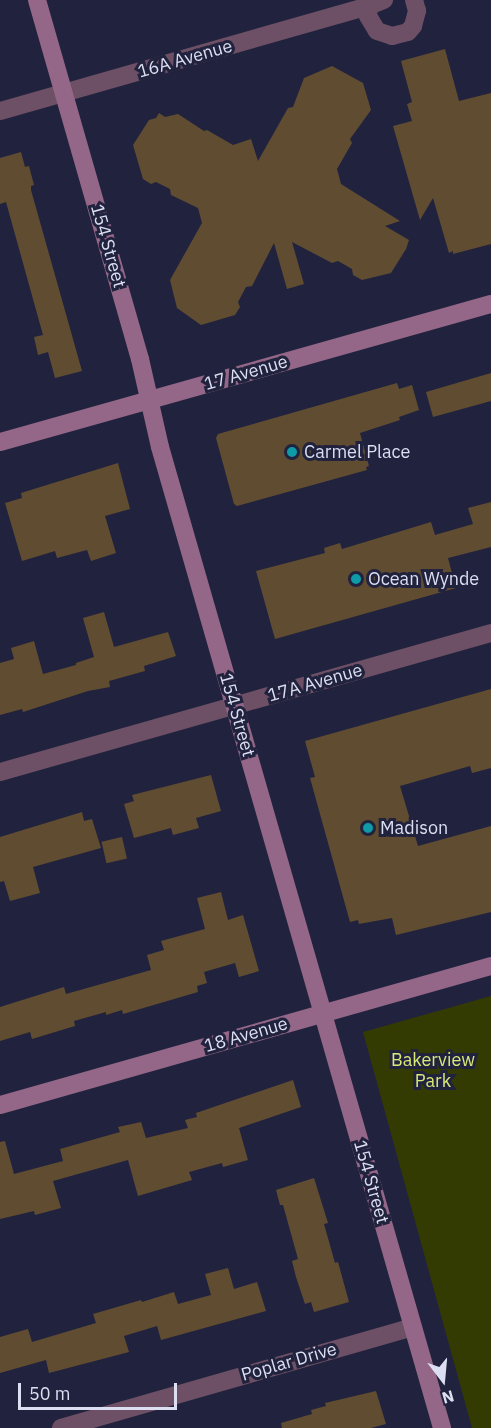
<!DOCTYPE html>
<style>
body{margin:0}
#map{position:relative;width:491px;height:1428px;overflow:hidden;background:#21233e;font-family:"IBM Plex Sans",sans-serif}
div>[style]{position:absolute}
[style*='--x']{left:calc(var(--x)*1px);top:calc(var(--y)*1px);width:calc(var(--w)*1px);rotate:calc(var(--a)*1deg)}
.green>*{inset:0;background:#333a02}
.building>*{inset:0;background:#604c31;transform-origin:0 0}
.street>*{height:18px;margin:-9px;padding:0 9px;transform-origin:9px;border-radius:9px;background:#6d5065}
.secondary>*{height:18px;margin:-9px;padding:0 9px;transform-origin:9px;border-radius:9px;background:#946788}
.dots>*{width:16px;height:16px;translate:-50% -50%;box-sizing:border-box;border:3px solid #21233e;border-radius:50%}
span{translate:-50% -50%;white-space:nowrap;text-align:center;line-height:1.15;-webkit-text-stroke:6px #21233e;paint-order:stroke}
.street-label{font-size:18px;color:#dcdff1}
.poi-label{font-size:18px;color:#dcdff1}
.left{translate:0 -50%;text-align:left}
.park-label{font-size:18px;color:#d8e978}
.north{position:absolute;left:413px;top:1350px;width:60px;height:60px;-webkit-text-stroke:4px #21233e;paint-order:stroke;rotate:164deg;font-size:16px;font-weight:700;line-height:24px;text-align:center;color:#dcdff1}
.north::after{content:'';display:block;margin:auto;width:21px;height:27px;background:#dcdff1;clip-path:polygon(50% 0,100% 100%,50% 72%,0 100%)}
.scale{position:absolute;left:18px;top:1383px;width:159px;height:27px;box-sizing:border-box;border:3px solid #dcdff1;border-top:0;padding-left:8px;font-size:18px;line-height:21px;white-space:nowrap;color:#dcdff1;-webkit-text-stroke:4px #21233e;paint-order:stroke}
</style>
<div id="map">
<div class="green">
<i style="clip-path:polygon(491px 996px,491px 1428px,472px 1428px,363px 1032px)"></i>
</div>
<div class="building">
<i style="clip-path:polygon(445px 49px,459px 101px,491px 93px,491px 244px,453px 254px,453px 251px,449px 253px,433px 198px,420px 220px,393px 126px,412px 121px,407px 104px,412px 102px,401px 61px)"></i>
<i style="clip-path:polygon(332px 66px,363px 83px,371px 110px,350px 139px,352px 143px,337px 169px,341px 184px,400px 221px,385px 226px,409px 240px,406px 249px,391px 273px,362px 280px,353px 275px,352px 269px,338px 261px,332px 263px,292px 242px,304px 284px,287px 289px,274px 243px,252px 286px,246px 287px,238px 302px,240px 307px,235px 315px,201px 325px,177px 308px,170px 280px,202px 223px,198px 208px,171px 195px,170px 189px,156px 182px,151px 184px,143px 179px,133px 145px,149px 120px,156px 118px,159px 113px,165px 117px,178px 114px,204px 131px,207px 130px,233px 145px,251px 139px,258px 161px,288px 108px,293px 107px,304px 78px)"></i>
<i style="clip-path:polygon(21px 152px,25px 167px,29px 166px,34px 185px,31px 186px,31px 190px,82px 371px,55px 378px,48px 352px,38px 355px,34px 337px,43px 335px,6px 202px,0 204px,0 158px)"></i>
<i style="clip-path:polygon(491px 373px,491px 401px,433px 417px,426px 392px)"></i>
<i style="clip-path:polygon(397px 383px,399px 389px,412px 385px,419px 410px,399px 417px,400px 420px,360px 433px,369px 466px,366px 467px,367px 470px,237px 506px,234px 504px,216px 438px,218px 434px)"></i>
<i style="clip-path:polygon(118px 463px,130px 509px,105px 516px,116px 553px,91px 561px,87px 550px,57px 558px,55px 551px,22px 561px,5px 503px,22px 498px,21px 493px)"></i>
<i style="clip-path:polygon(491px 502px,491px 547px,448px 558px,456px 588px,275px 639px,256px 571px,325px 553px,324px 548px,340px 543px,342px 549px,431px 522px,435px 535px,473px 524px,468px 508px)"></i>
<i style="clip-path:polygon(104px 612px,114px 647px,168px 632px,176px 656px,144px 666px,145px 671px,109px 681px,110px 687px,88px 691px,23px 712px,22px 709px,0 715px,0 663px,14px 659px,11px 648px,34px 641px,43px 674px,76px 665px,76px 663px,94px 657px,83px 618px)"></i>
<i style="clip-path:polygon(491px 689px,491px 768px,472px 773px,470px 766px,400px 786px,418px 846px,491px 826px,491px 912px,396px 935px,392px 918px,359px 924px,358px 920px,350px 922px,310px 778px,315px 777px,305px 741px)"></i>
<i style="clip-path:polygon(211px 775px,221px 811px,196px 818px,199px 828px,173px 835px,171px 828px,134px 838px,124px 804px,134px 801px,132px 795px)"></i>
<i style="clip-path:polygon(82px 812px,84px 821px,92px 819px,101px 848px,33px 867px,40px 893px,10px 901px,4px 881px,0 882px,0 837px)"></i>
<i style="left:122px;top:837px;width:22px;height:21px;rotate:77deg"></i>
<i style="clip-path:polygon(221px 892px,228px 920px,243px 915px,259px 971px,239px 977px,235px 963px,204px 972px,207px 983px,197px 986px,198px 992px,123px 1014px,122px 1010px,106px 1015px,106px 1012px,74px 1021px,75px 1026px,32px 1039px,30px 1032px,0 1041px,0 1007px,64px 987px,66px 994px,151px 970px,147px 955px,164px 950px,161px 941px,205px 929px,197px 898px)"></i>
<i style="clip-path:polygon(293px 1080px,301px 1107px,239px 1128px,248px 1160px,223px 1167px,222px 1163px,189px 1172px,192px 1180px,138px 1196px,128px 1160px,53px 1181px,61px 1208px,35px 1215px,34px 1211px,0 1219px,0 1142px,5px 1141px,14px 1174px,63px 1161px,60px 1149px,120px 1132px,118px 1127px,141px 1122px,146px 1138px,188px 1128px,185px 1120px,197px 1117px,196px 1113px)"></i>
<i style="clip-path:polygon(314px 1178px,328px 1223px,324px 1224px,335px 1263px,338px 1262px,349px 1302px,314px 1312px,311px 1302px,305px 1304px,296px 1277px,292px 1261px,298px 1259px,283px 1205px,280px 1205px,276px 1190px)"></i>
<i style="clip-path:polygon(228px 1268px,234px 1289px,257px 1282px,266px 1311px,161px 1340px,157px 1326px,124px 1336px,129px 1352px,49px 1373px,46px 1360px,0 1373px,0 1337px,28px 1329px,32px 1342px,96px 1323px,93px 1314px,141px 1300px,142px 1302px,174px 1292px,178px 1304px,211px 1295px,205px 1274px)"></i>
<i style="clip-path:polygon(376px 1391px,386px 1424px,371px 1428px,282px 1428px,281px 1423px,312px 1414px,311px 1410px,326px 1406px,325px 1403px)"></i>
</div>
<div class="street">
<i style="--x:384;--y:0;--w:16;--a:158"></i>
<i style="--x:369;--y:6;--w:10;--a:96"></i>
<i style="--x:368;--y:16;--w:17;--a:59"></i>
<i style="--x:377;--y:31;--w:16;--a:18"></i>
<i style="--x:392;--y:36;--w:16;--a:-14"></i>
<i style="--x:408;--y:32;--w:8;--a:-50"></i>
<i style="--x:413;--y:26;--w:16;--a:-75"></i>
<i style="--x:417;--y:11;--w:11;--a:-105"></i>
<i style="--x:0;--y:111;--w:384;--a:-15.9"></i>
<i style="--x:0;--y:772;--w:510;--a:-15.81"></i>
<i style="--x:61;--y:1428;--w:366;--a:-16"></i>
</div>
<div class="secondary">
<i style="--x:37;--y:0;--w:373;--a:74"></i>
<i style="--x:140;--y:359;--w:90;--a:77.2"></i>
<i style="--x:160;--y:447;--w:1021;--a:73.96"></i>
<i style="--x:0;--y:442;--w:510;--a:-15.7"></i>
<i style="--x:0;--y:1105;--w:510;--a:-15.81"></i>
</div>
<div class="dots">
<i style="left:292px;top:452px;background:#0f9aa8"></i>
<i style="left:356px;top:579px;background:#0f9aa8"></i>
<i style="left:368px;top:828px;background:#0f9aa8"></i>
</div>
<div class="street-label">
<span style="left:185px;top:59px;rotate:-16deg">16A Avenue</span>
<span style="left:108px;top:246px;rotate:74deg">154 Street</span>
<span style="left:246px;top:373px;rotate:-16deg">17 Avenue</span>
<span style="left:315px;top:683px;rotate:-16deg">17A Avenue</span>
<span style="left:237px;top:715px;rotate:74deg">154 Street</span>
<span style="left:246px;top:1035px;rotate:-16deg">18 Avenue</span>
<span style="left:371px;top:1182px;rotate:74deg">154 Street</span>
<span style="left:289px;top:1362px;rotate:-16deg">Poplar Drive</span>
</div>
<div class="poi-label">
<span class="left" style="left:304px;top:452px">Carmel Place</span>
<span class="left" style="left:368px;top:579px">Ocean Wynde</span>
<span class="left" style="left:380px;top:828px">Madison</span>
</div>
<div class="park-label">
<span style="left:433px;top:1071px">Bakerview<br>Park</span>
</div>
<div class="north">N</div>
<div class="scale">50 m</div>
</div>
